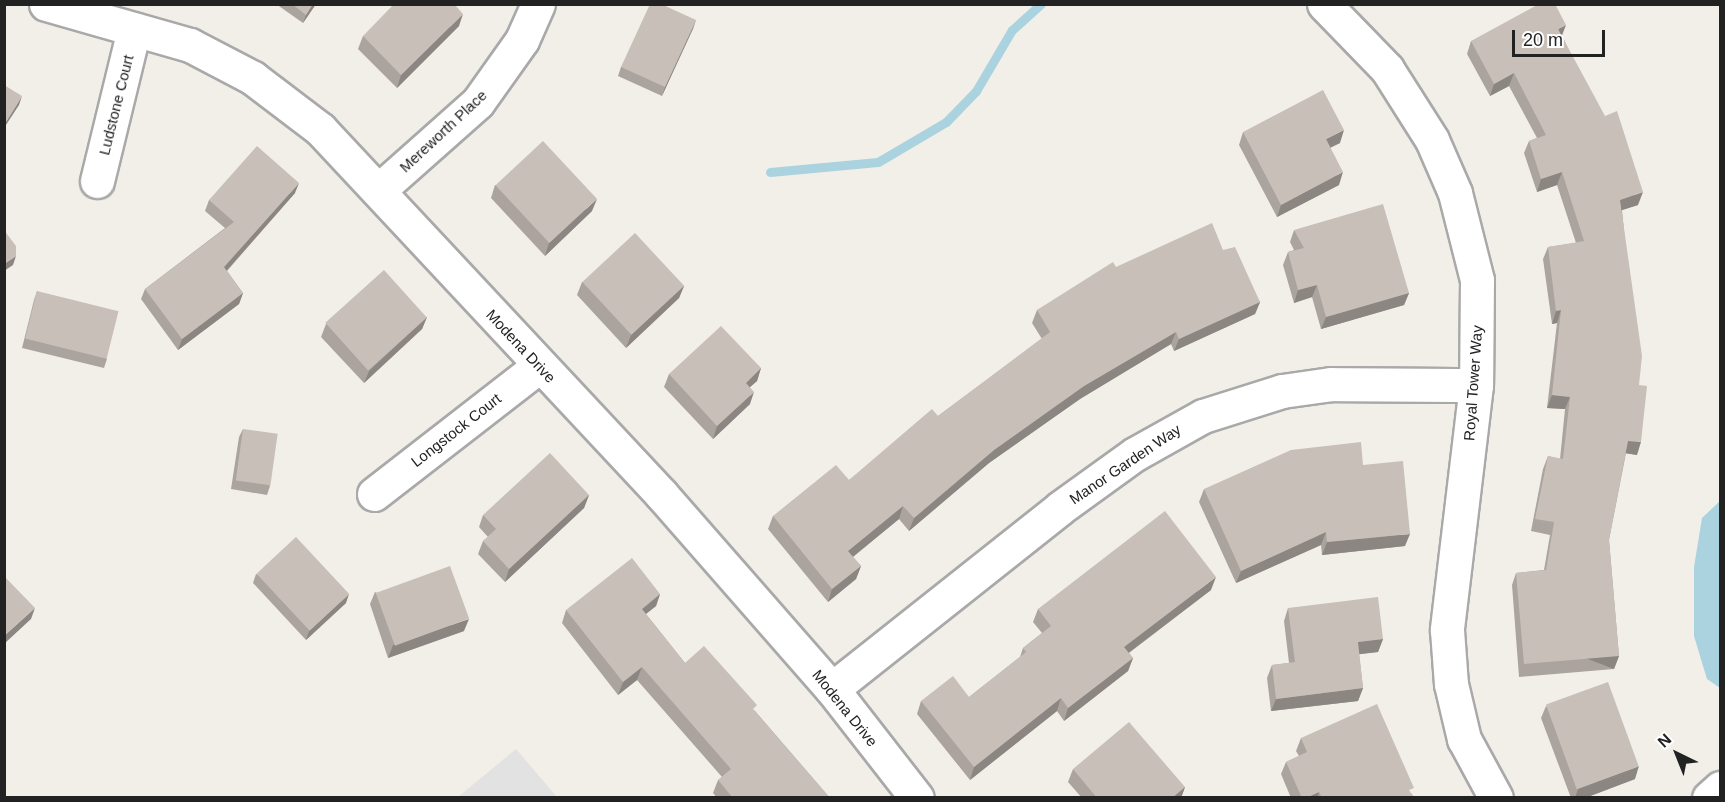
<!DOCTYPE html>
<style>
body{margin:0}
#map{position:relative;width:1725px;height:802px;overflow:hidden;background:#f2efe9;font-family:Arial,sans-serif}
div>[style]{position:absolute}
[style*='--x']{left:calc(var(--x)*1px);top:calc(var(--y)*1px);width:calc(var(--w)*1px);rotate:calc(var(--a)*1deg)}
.parking>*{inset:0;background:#e2e2e2}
.water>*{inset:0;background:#aad3df}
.stream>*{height:9px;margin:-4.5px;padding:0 4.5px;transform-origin:4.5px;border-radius:4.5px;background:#aad3df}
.roads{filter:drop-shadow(2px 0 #a9a9a9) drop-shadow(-2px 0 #a9a9a9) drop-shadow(0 2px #a9a9a9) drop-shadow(0 -2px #a9a9a9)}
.street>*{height:33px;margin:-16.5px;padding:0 16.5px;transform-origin:16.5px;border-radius:16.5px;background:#fff}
.wall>*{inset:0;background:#aba49e}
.shaded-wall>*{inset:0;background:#8b8681;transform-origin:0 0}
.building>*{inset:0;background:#c7bfb8;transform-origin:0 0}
span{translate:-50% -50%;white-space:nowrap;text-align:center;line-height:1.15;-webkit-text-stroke:5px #fff;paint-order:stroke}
.street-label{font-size:15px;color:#222}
.frame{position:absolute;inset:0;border:6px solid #222;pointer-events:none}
.north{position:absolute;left:1647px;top:724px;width:60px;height:60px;-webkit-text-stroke:4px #fff;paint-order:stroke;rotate:317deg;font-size:16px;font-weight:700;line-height:24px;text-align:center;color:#222}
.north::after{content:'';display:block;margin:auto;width:21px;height:27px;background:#222;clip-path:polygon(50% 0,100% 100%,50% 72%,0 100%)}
.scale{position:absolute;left:1512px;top:30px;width:93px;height:27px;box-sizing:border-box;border:3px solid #222;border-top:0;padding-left:8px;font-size:18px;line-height:21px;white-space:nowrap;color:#222;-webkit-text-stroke:4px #fff;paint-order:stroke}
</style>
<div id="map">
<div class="parking">
<i style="clip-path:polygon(516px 749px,557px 797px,458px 797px)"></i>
</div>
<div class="water">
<i style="clip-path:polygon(1720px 501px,1720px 688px,1707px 679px,1694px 636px,1694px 567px,1702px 518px)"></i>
</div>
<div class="stream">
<i style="--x:770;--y:172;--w:108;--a:-5.3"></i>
<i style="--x:878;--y:162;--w:79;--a:-30.5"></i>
<i style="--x:946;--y:122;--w:43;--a:-45.9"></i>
<i style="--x:976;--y:91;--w:71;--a:-59.5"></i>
<i style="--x:1012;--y:30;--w:39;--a:-42"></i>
</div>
<div class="roads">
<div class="street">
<i style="--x:46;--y:4;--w:150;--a:15.9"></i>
<i style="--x:190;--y:45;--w:71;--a:27.6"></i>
<i style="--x:253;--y:78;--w:84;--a:37.3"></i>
<i style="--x:320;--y:129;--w:501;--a:46.94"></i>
<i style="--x:662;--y:495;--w:258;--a:48.8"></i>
<i style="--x:832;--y:689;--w:138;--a:52.1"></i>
<i style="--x:1324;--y:4;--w:91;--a:45.9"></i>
<i style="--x:1387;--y:69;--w:84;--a:57.6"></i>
<i style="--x:1432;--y:140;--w:58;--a:66.5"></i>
<i style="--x:1455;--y:193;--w:90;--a:75.8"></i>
<i style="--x:1477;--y:280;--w:105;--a:90.5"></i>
<i style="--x:1476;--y:385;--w:247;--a:96.8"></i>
<i style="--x:1447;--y:630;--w:54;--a:85.8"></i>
<i style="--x:1451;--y:684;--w:57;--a:76.7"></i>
<i style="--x:1464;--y:739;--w:67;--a:61.5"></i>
<i style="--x:97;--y:181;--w:156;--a:-76.3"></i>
<i style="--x:379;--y:190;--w:132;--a:-41.6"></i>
<i style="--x:478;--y:102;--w:76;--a:-54.6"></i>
<i style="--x:522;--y:40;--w:39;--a:-66"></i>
<i style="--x:374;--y:494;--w:209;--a:-37.8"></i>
<i style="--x:832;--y:689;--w:291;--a:-38.4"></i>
<i style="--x:1060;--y:508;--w:92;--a:-35.8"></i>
<i style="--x:1135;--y:454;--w:78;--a:-29.2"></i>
<i style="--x:1203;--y:416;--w:83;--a:-17.6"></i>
<i style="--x:1282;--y:391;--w:49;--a:-8.1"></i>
<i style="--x:1331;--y:384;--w:145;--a:0.4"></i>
<i style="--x:1709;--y:798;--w:15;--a:-42"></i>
</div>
</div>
<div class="wall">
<i style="clip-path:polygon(276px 4px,316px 4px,303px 23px)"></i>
<i style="clip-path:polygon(696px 20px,662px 96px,618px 76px,621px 67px)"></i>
<i style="clip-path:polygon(459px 26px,397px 88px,358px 49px,363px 36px)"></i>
<i style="clip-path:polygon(1562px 35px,1638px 205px,1622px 210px,1639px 385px,1637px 455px,1626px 453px,1609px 540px,1619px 656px,1614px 669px,1519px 677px,1512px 585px,1516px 573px,1544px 570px,1550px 535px,1531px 531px,1543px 469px,1548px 456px,1560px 459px,1565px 409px,1547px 408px,1557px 323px,1552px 324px,1543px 259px,1548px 247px,1576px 243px,1557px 185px,1537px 192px,1524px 153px,1529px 141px,1537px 138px,1509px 86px,1490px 96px,1467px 54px,1471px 41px)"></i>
<i style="clip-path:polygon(1243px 132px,1340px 143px,1330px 147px,1339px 185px,1277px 217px,1239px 145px)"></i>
<i style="clip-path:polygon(495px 185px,592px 211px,545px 256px,491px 198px)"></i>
<i style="clip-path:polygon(295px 193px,227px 271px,243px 293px,239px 304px,178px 350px,141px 299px,145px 289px,225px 228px,205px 211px,209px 200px)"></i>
<i style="clip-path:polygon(1294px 230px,1409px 293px,1404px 305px,1321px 329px,1312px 297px,1294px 303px,1283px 265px,1288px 252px,1294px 250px,1290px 242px)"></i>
<i style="clip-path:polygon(1223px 250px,1260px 302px,1255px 314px,1174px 351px,1171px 344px,1080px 399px,989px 463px,909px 531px,899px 519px,853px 557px,861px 566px,856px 579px,828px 602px,768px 529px,773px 516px,849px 480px,938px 416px,1042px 339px,1032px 323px,1037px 310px,1116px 267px)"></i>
<i style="clip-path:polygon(582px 282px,684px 286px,679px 298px,626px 348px,577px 295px)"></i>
<i style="clip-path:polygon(37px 291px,107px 359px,104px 368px,22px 348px,34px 300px)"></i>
<i style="clip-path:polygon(427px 317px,422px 329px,364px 383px,321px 337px,326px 324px)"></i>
<i style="clip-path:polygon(761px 368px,757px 381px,750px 387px,750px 404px,713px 439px,664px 387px,669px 374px)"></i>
<i style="clip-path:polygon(243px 429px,270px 486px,267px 495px,231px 489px,239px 437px)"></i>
<i style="clip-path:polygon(1363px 465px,1405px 546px,1322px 555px,1321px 545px,1236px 583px,1199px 502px,1204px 489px)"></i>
<i style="clip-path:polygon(589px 495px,584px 508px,505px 582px,478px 554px,483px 541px,488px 537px,479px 527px,483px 515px)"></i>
<i style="clip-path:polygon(256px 574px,346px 603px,306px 640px,253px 583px)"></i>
<i style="clip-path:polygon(1211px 590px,1129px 653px,1133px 658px,1128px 671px,1064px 721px,1057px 711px,970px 780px,917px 714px,921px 701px,969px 697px,1020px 657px,1023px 648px,1042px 633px,1033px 622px,1038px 609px)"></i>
<i style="clip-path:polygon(375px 592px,464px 631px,388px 658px,370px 604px)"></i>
<i style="clip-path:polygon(660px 594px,656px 606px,646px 614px,685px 663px,755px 711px,830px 798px,717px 798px,713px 793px,718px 780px,722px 777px,637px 680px,618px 695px,562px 623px,566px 610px)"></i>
<i style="clip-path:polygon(1288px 608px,1383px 639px,1378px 652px,1359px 654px,1363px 688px,1358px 701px,1271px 711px,1267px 678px,1272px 665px,1289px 663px,1284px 621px)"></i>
<i style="clip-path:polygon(1546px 706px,1635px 779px,1585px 798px,1571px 798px,1541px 718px)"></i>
<i style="clip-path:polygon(1301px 738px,1412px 794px,1414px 798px,1291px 798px,1281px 774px,1286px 762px,1299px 756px,1296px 751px)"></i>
<i style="clip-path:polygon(1073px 769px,1185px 787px,1181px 798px,1082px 798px,1068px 782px)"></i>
</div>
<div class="shaded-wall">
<i style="clip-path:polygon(313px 4px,316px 4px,303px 23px,306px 15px)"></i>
<i style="clip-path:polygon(463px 14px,459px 26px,397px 88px,401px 75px)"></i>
<i style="clip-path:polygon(696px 20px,693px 29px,662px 96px,665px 87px)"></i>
<i style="clip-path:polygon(1566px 25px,1561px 38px,1558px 29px)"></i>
<i style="clip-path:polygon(1514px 73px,1509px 86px,1490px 96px,1494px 84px)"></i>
<i style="clip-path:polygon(22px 96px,19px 105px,4px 128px,4px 125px)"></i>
<i style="clip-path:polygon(1344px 130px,1340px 143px,1322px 152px,1326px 139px)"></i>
<i style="clip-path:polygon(1343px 172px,1339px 185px,1277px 217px,1281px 205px)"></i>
<i style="clip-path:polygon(1562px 172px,1557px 185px,1537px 192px,1541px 179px)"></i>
<i style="clip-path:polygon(299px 183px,295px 193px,220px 278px,224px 267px)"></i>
<i style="clip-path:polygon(1643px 192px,1638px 205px,1616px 212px,1620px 200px)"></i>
<i style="clip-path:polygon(597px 199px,592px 211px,545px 256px,549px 243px)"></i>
<i style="clip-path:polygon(16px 256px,13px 265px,4px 271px,4px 264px)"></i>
<i style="clip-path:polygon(1317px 285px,1312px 297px,1294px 303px,1298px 290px)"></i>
<i style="clip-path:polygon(684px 286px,679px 298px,626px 348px,631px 335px)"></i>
<i style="clip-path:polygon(243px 293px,239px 304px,178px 350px,182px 339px)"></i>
<i style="clip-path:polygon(1409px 293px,1404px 305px,1321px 329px,1326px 317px)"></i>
<i style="clip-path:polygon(1260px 302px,1255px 314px,1174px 351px,1179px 339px)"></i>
<i style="clip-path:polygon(1561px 310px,1557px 323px,1552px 324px,1556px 311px)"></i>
<i style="clip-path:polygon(427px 317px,422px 329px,364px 383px,369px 371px)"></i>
<i style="clip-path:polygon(1176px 332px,1171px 344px,1080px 399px,989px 463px,909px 531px,914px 518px,994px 450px,1084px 386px)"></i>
<i style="clip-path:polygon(761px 368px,757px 381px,741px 395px,746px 383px)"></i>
<i style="clip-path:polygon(754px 392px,750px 404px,713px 439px,717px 426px)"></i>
<i style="clip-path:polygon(1552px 395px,1570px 397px,1565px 409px,1547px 408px)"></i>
<i style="clip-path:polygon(1628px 441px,1641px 442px,1637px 455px,1624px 453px)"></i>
<i style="clip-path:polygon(589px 495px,584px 508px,505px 582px,509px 569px)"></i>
<i style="clip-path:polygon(903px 506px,899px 519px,844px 564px,848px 551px)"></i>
<i style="clip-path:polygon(1326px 532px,1321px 545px,1236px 583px,1241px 571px)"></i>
<i style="clip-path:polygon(1410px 534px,1405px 546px,1322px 555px,1327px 542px)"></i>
<i style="clip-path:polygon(861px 566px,856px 579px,828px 602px,832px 589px)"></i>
<i style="clip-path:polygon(1216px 577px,1211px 590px,1119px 660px,1124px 647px)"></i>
<i style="clip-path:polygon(349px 594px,346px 603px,306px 640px,309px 631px)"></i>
<i style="clip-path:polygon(660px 594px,656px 606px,637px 621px,642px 609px)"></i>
<i style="clip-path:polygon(35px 608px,31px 619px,4px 644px,4px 636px)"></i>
<i style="clip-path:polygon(469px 619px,464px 631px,388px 658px,393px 645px)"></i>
<i style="clip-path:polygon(1383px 639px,1378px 652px,1353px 655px,1358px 642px)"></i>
<i style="left:1619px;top:656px;width:14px;height:95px;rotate:111deg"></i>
<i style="clip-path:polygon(1133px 658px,1128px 671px,1064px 721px,1068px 708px)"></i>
<i style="clip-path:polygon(642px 667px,637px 680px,618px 695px,623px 682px)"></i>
<i style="clip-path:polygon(1363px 688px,1358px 701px,1271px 711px,1276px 699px)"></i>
<i style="clip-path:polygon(1061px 698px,1057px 711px,970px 780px,974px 767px)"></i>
<i style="clip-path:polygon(1639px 766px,1635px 779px,1585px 798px,1575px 798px,1578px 789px)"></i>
<i style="clip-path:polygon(1185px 787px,1181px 798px,1172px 798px)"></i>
<i style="clip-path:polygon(1319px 792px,1317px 798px,1306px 798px)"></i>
</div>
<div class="building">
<i style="clip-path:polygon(292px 4px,313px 4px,306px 15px)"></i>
<i style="clip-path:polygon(394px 4px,454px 4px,463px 14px,401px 75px,363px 36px)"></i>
<i style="clip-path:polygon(650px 4px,661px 4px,696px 20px,665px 87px,621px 67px)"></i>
<i style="clip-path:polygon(1539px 4px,1555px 4px,1566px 25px,1558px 29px,1605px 116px,1617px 111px,1643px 192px,1620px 200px,1642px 356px,1639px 385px,1647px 386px,1641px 442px,1628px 441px,1609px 540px,1619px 656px,1524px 664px,1516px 573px,1546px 570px,1554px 522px,1535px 519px,1548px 456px,1563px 459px,1570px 397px,1552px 395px,1561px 310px,1556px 311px,1548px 247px,1584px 241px,1562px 172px,1541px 179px,1529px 141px,1546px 135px,1514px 73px,1494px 84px,1471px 41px)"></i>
<i style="clip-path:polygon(4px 85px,22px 96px,4px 125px)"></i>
<i style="clip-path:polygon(1323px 90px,1344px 130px,1326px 139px,1343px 172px,1281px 205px,1243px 132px)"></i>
<i style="left:543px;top:141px;width:79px;height:65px;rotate:47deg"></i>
<i style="clip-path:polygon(257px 146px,299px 183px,224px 267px,243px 293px,182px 339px,145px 289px,234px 222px,209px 200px)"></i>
<i style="clip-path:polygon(1383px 204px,1409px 293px,1326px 317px,1317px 285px,1298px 290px,1288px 252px,1304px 248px,1294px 230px)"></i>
<i style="clip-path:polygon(1212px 223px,1223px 250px,1235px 247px,1260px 302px,1179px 339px,1176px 332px,1084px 386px,994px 450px,914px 518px,903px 506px,848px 551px,861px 566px,832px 589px,773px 516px,836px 465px,849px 480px,932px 409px,938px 416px,1050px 332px,1037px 310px,1113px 262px,1116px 267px)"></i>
<i style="clip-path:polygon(4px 230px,16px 246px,16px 256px,4px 264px)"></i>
<i style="left:635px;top:233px;width:72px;height:72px;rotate:47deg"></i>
<i style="left:384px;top:270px;width:64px;height:79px;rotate:48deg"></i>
<i style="left:37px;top:291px;width:84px;height:49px;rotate:14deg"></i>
<i style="clip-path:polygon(721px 326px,761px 368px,746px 383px,754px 392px,717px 426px,669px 374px)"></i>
<i style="left:243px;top:429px;width:35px;height:52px;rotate:8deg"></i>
<i style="clip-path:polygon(1361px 442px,1363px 465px,1403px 461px,1410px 534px,1327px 542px,1326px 532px,1241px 571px,1204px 489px,1291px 450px)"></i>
<i style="clip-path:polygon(550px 453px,589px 495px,509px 569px,483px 541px,496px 529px,483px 515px)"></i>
<i style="clip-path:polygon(1165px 511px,1216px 577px,1124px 647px,1133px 658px,1068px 708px,1061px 698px,974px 767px,921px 701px,953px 676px,969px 697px,1026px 652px,1023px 648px,1051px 626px,1038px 609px)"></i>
<i style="left:296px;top:537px;width:78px;height:54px;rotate:47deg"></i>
<i style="clip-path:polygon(632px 558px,660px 594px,642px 609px,685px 663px,704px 646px,757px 705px,753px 709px,830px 798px,733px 798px,718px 780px,731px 769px,642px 667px,623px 682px,566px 610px)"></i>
<i style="left:450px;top:566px;width:56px;height:79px;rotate:70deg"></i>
<i style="clip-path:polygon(4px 576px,35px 608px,4px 636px)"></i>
<i style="clip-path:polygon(1378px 597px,1383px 639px,1358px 642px,1363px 688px,1276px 699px,1272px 665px,1295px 662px,1288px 608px)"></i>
<i style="left:1608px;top:682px;width:90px;height:66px;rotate:70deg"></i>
<i style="clip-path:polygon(1377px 704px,1414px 788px,1409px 790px,1414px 798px,1322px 798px,1319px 792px,1306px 798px,1302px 798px,1286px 762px,1307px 752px,1301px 738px)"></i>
<i style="clip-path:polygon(1129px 722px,1185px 787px,1172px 798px,1097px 798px,1073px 769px)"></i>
</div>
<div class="street-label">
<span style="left:116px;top:105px;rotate:-76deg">Ludstone Court</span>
<span style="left:443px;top:131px;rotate:-43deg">Mereworth Place</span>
<span style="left:521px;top:346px;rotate:47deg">Modena Drive</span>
<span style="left:1473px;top:383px;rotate:-86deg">Royal Tower Way</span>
<span style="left:456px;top:430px;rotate:-38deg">Longstock Court</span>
<span style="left:1125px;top:464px;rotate:-34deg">Manor Garden Way</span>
<span style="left:845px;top:708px;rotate:51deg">Modena Drive</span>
</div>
<div class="frame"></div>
<div class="north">N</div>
<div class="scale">20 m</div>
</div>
